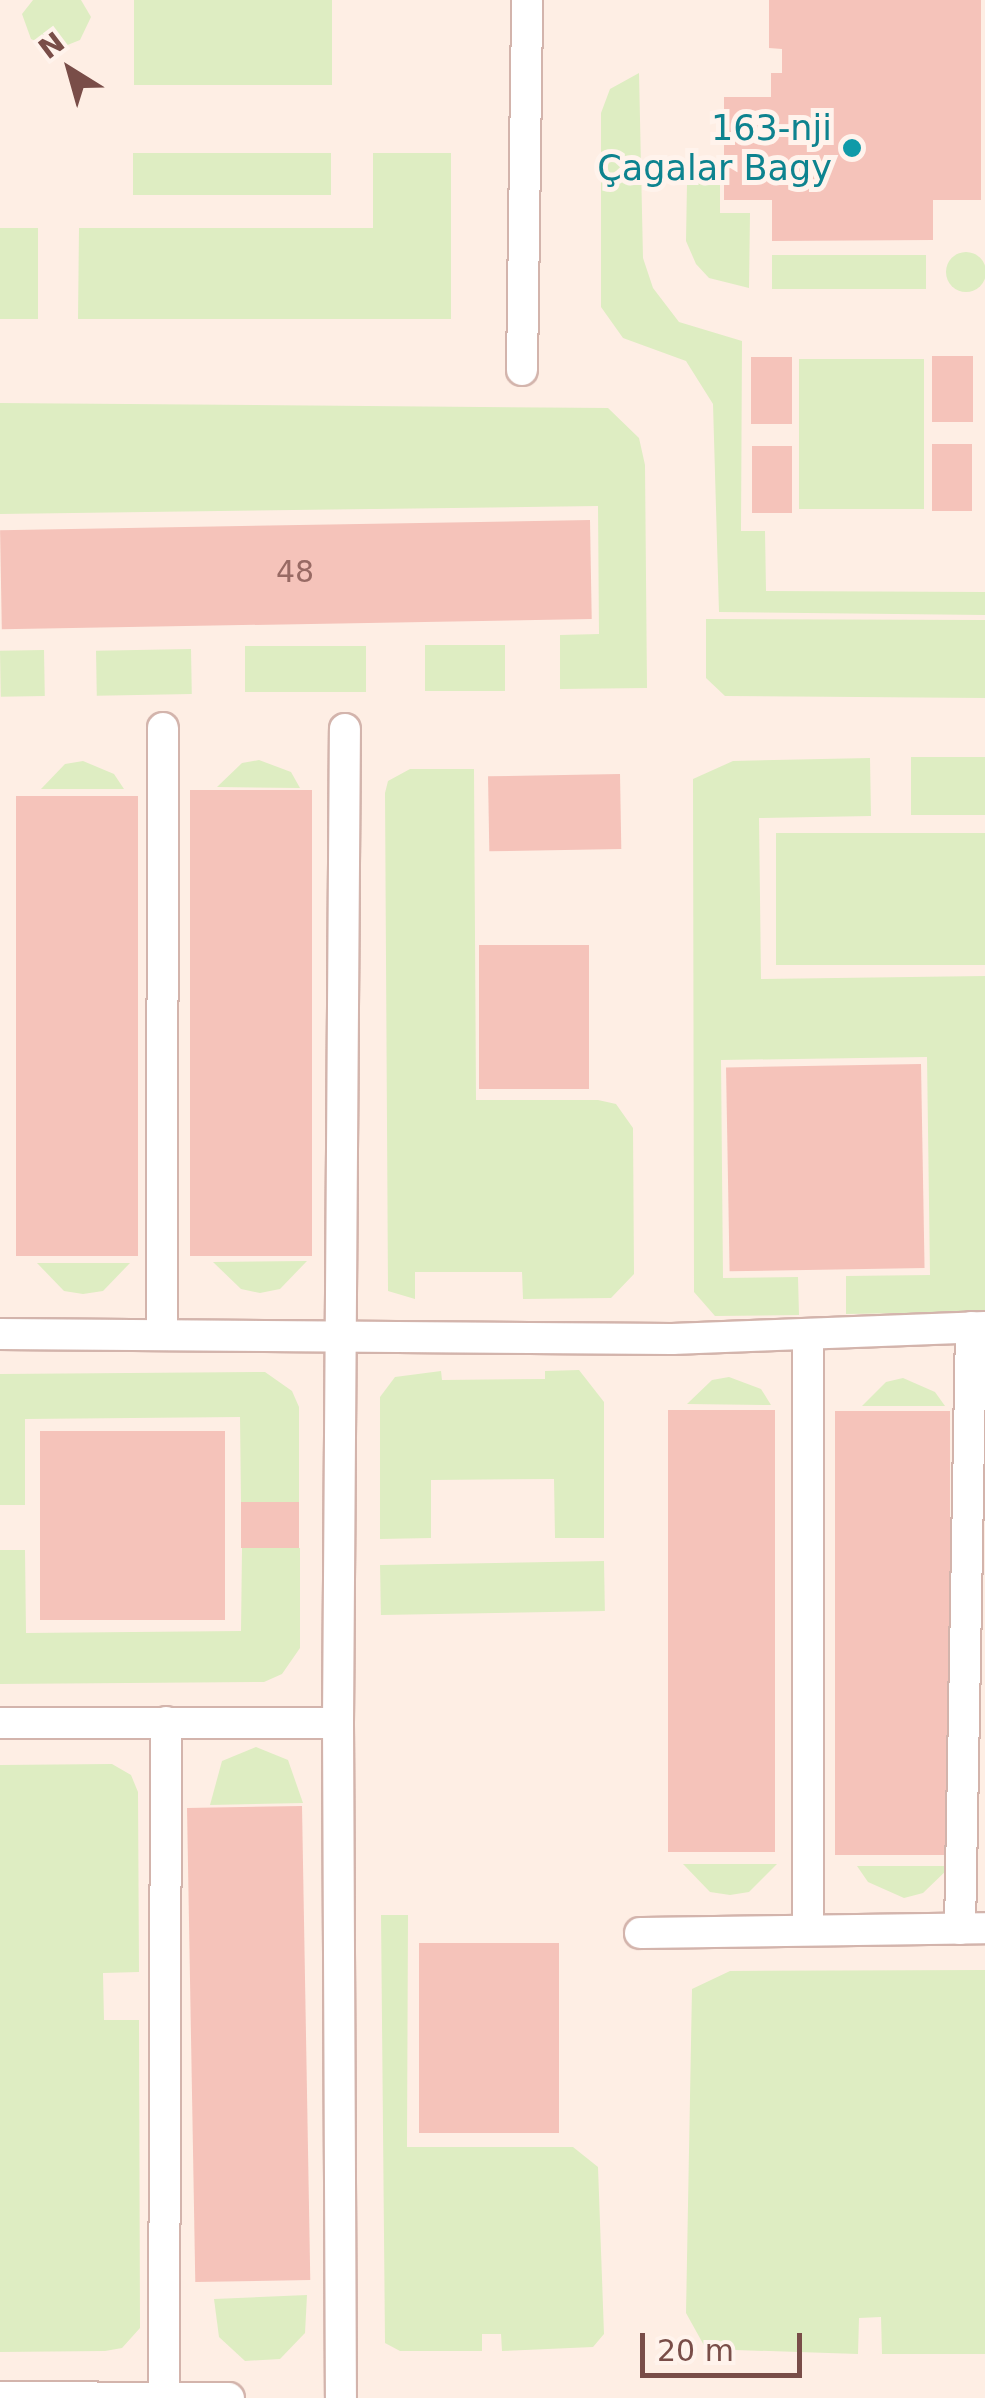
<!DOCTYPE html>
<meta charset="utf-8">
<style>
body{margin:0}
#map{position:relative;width:985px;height:2398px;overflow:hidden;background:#feeee4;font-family:"DejaVu Sans",sans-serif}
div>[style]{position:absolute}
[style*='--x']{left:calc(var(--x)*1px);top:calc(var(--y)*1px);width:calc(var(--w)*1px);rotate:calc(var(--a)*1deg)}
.green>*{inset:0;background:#deedc2;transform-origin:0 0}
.round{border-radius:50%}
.building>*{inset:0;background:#f5c3ba;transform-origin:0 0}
.roads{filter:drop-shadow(2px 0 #d3b4ac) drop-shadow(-2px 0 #d3b4ac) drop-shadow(0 2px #d3b4ac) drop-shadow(0 -2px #d3b4ac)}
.service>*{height:30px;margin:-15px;padding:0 15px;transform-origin:15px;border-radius:15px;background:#fff}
.dots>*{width:28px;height:28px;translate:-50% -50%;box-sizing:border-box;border:5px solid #fff3ec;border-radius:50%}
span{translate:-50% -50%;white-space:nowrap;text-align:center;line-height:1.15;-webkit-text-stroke:10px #fff3ec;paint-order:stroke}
.number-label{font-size:30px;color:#986a64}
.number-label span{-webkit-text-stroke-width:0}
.culture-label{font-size:35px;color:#0d838f}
.right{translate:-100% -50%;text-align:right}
.north{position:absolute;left:20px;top:20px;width:100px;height:100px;-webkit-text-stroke:8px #fff3ec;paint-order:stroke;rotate:323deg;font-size:28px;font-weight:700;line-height:40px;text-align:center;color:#794d48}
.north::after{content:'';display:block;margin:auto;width:35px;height:45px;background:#794d48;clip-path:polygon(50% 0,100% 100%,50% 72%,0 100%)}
.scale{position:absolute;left:640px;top:2333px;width:162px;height:45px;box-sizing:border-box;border:5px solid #794d48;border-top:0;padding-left:12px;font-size:30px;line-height:35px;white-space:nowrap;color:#794d48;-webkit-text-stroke:8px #fff3ec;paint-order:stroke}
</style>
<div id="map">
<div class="green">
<i style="clip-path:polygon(33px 0,81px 0,91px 17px,80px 40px,55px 50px,31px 39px,22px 14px)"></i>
<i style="left:134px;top:0;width:198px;height:85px"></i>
<i style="clip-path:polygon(639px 73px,643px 258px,653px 288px,679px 322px,742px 341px,741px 531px,765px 531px,766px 591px,985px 592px,985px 615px,719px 612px,713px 404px,686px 361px,623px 338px,601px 307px,601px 113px,610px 89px)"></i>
<i style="left:133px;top:153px;width:198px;height:42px"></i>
<i style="clip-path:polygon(373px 153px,451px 153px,451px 319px,78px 319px,79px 228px,373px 228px)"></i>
<i style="clip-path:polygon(687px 183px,720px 183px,720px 213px,750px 213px,749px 288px,709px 278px,696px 264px,686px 241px)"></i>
<i style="left:0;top:228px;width:38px;height:91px"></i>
<i class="round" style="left:946px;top:252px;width:40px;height:40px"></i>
<i style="left:772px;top:255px;width:154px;height:34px"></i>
<i style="left:924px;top:359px;width:150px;height:125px;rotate:90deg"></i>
<i style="clip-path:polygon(0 403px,608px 408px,639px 438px,645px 465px,647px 688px,560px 689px,560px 635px,599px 634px,598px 506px,0 514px)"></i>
<i style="clip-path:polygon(706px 619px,985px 620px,985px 698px,725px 696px,706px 678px)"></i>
<i style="left:425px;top:645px;width:80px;height:46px"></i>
<i style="left:366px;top:646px;width:46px;height:121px;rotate:90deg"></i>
<i style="left:191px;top:649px;width:45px;height:95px;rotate:89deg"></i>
<i style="left:44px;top:650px;width:46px;height:44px;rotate:89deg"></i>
<i style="left:985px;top:757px;width:58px;height:74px;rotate:90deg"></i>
<i style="clip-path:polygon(870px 758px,871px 816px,759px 818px,761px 979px,985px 976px,985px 1312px,846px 1314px,846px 1276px,930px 1275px,927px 1057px,721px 1060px,723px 1278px,798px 1277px,799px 1315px,715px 1316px,694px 1292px,693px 779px,733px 761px)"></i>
<i style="clip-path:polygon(259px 760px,291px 772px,300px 788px,217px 787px,242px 763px)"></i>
<i style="clip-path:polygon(83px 761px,114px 774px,124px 789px,41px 789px,65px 764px)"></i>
<i style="clip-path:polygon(410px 769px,474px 769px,476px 1100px,598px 1100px,616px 1104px,633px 1128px,634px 1274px,611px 1298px,523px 1299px,522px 1272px,415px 1272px,415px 1299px,388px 1291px,385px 793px,388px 781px)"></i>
<i style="left:985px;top:833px;width:132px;height:209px;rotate:90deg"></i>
<i style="clip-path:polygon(307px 1261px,280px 1289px,260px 1293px,241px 1289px,213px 1262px)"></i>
<i style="clip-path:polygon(37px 1263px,130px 1263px,103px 1291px,83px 1294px,64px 1291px)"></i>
<i style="clip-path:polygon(579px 1370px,604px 1402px,604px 1538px,555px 1538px,554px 1479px,431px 1480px,431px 1538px,380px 1539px,380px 1397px,395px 1377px,441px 1371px,442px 1380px,545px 1379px,545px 1371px)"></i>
<i style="clip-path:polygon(265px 1372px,292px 1391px,299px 1407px,299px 1502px,241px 1502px,240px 1417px,25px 1419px,25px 1505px,0 1505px,0 1374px)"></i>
<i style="clip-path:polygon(729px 1377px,761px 1389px,771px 1405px,687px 1404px,712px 1380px)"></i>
<i style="clip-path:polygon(903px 1378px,935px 1392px,945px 1406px,862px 1406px,886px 1382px)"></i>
<i style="clip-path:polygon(242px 1548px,300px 1548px,300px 1648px,282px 1674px,264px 1682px,0 1684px,0 1550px,25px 1550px,26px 1633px,241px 1631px)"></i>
<i style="left:604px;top:1561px;width:50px;height:224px;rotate:89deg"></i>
<i style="clip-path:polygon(256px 1747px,288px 1760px,303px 1803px,210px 1805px,222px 1761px)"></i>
<i style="clip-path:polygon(112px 1764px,131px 1775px,138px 1792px,139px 1972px,103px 1973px,104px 2020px,139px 2020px,140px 2328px,122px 2348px,105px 2351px,0 2352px,0 1765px)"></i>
<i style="clip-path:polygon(683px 1864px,777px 1864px,749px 1892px,730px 1895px,710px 1892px)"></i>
<i style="clip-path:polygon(857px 1866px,951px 1866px,923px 1893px,904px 1898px,868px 1882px)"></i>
<i style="clip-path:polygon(381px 1915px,408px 1915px,407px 2147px,573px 2147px,598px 2167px,604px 2334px,593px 2347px,502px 2351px,501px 2334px,482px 2334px,482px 2351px,400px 2351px,385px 2343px)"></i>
<i style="clip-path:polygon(985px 1970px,985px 2354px,882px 2354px,881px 2317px,859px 2318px,858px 2354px,706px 2349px,686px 2313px,692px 1989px,730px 1971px)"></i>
<i style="clip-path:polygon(307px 2295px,305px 2333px,280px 2359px,245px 2361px,219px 2337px,214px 2299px)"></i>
</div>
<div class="building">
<i style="clip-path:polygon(769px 0,981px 0,981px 200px,933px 200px,933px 240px,772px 241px,772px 200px,724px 200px,724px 97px,771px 97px,771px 73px,782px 73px,782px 49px,769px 48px)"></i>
<i style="left:932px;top:356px;width:41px;height:66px"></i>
<i style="left:751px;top:357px;width:41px;height:67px"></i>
<i style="left:972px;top:444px;width:67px;height:40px;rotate:90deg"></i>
<i style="left:752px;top:446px;width:40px;height:67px"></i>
<i style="left:590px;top:520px;width:99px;height:590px;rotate:89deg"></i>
<i style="left:620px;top:774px;width:75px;height:132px;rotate:89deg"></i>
<i style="left:312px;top:790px;width:466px;height:122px;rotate:90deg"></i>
<i style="left:16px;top:796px;width:122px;height:460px"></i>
<i style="left:589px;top:945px;width:144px;height:110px;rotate:90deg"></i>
<i style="left:921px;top:1064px;width:204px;height:195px;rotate:89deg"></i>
<i style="left:668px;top:1410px;width:107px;height:442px"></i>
<i style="left:950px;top:1411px;width:444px;height:115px;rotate:90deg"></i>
<i style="left:225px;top:1431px;width:189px;height:185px;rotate:90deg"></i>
<i style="left:241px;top:1502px;width:58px;height:46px"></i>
<i style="left:302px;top:1806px;width:474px;height:115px;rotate:89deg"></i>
<i style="left:559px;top:1943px;width:190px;height:140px;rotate:90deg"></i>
</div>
<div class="roads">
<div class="service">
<i style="--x:522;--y:370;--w:370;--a:-89.2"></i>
<i style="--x:0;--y:1334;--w:672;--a:0.43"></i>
<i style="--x:672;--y:1339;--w:313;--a:-2.2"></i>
<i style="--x:162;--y:1335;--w:607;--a:-89.91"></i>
<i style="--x:0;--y:1723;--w:338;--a:0"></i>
<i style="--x:338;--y:1723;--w:994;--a:-89.6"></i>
<i style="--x:338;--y:1723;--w:675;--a:89.75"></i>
<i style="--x:808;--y:1929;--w:592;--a:-90"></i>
<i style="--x:960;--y:1929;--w:602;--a:-88.95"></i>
<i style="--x:640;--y:1933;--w:345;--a:-0.8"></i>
<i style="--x:0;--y:2397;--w:229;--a:0.3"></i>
<i style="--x:164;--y:2397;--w:675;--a:-89.83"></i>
</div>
</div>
<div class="dots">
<i style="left:852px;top:148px;background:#0f9aa8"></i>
</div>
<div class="number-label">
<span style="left:295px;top:572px">48</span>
</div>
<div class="culture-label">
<span class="right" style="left:832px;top:148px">163-nji<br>Çagalar Bagy</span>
</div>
<div class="north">N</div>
<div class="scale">20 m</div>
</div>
